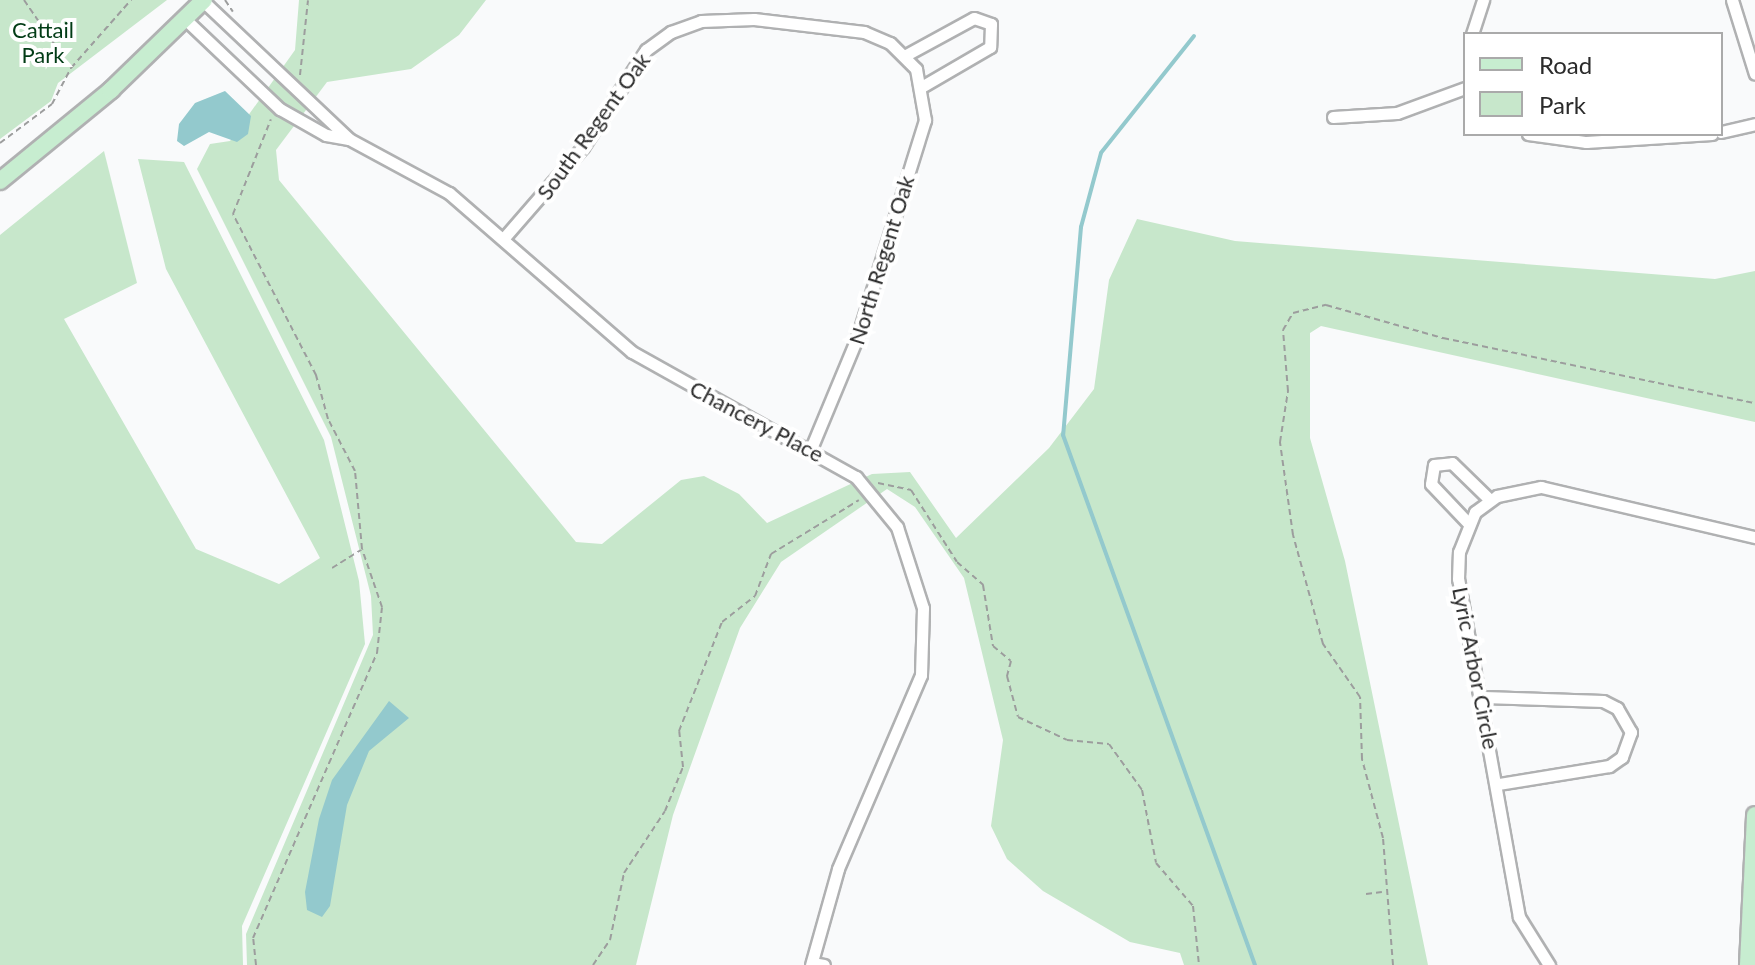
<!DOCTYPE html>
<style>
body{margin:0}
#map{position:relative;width:1755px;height:965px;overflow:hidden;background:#f9fafb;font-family:Lato,sans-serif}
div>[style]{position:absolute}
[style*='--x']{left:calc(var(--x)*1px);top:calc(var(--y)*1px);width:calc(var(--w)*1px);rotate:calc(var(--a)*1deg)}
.green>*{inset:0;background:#c7e7cb}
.water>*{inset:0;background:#93c9cd}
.stream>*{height:4px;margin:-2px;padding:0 2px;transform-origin:2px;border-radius:2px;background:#93c9cd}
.path>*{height:2px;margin-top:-1px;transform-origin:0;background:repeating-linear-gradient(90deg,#9c9d9d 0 6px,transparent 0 10px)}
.roads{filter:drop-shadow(2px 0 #b0b1b2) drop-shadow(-2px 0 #b0b1b2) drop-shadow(0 2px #b0b1b2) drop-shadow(0 -2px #b0b1b2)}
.street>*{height:11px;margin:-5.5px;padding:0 5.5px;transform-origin:5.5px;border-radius:5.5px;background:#fff}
.secondary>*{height:16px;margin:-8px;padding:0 8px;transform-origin:8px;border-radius:8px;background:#c7edd0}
span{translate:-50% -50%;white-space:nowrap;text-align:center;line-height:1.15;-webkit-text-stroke:8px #fff;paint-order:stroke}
.park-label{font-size:22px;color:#023c16}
.street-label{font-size:22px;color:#2b2b2b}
.legend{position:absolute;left:1463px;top:32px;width:260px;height:104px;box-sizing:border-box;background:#fff;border:2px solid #aaa;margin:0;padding:10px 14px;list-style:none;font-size:24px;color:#2b2b2b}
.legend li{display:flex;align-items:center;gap:16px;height:40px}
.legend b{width:40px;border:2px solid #aaa}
</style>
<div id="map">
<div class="green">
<i style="clip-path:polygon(0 0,167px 0,58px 83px,51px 101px,0 139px)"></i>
<i style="clip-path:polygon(299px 0,486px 0,459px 35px,411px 69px,327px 82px,276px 150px,279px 180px,576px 542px,602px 544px,681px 480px,704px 476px,739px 494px,767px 523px,872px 474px,910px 472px,956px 538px,1049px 448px,1094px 389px,1109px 280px,1137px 219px,1235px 241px,1715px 279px,1755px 271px,1755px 422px,1321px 326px,1310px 333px,1310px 438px,1345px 561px,1428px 965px,1184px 965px,1180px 953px,1130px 942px,1043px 891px,1007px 859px,991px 826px,1003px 740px,964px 578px,915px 507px,887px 489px,781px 562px,740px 628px,673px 815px,636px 965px,247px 965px,246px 934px,373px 635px,371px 596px,331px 437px,197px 169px,210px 144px,230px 141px,295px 50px)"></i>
<i style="clip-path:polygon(104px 151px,137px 283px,64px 319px,196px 549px,279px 584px,320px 558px,166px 269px,138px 159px,184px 162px,324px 440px,359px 581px,365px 644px,242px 926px,243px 965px,0 965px,0 235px)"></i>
</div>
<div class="water">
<i style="clip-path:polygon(225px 91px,251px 116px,248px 134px,237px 142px,209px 132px,184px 146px,177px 141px,179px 124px,195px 103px)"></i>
<i style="clip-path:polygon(389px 701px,409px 718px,369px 751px,347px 805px,330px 906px,322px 917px,307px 910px,305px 892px,319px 819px,332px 780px)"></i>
</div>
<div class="stream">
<i style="--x:1194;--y:36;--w:149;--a:128.5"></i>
<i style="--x:1101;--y:153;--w:77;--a:105.1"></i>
<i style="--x:1081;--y:227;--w:209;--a:94.9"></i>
<i style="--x:1063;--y:435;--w:564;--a:70.09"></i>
</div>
<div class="path">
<i style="--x:24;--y:0;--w:81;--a:55.5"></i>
<i style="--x:225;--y:0;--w:14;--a:56"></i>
<i style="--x:300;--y:75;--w:75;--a:-83.9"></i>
<i style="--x:0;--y:143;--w:65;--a:-36.9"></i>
<i style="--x:52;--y:104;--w:41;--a:-62.2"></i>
<i style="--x:71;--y:68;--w:91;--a:-48.6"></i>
<i style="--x:878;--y:483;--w:34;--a:12"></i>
<i style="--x:911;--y:490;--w:85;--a:57.4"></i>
<i style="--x:957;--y:562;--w:35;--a:41"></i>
<i style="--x:983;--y:585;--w:62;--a:80.7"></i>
<i style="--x:993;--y:646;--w:23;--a:40"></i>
<i style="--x:1011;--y:661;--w:16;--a:105"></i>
<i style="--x:1007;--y:676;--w:42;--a:75"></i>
<i style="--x:1018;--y:717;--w:54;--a:25.1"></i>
<i style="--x:1067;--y:740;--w:42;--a:5.4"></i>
<i style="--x:1109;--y:744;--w:57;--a:54.3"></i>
<i style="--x:1142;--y:790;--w:74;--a:79.1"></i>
<i style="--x:1156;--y:863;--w:57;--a:49.3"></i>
<i style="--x:1193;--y:906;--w:59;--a:84.2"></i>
<i style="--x:332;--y:568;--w:34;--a:-32"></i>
<i style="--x:1366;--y:894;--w:16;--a:-7"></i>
<i style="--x:256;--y:965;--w:27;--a:-96"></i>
<i style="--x:253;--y:938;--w:311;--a:-66.5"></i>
<i style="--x:377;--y:653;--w:46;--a:-83.8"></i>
<i style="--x:382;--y:607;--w:61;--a:-109"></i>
<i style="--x:362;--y:549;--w:78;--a:-95.1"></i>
<i style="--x:355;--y:471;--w:59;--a:-117.4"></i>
<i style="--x:328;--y:419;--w:46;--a:-105.3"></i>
<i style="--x:316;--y:375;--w:181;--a:-117.3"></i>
<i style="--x:233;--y:214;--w:102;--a:-68.2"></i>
<i style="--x:593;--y:965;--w:30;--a:-56"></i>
<i style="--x:610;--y:940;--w:68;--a:-78.2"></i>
<i style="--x:624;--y:873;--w:74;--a:-56.5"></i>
<i style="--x:665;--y:811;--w:48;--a:-67.8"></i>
<i style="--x:683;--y:767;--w:36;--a:-96"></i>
<i style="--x:679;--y:731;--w:117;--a:-68.5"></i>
<i style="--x:722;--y:622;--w:42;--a:-38.2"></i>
<i style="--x:755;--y:596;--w:45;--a:-69.1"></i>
<i style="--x:771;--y:554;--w:103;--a:-31.5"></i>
<i style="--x:1393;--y:965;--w:127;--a:-94.5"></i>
<i style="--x:1383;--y:838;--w:82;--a:-104.9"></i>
<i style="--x:1362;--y:759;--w:62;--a:-91.8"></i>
<i style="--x:1360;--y:697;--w:65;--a:-124.9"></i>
<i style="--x:1323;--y:644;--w:113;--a:-105.4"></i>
<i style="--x:1293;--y:535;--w:94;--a:-98"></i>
<i style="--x:1280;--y:442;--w:52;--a:-81.1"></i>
<i style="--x:1288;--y:391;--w:61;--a:-94.7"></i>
<i style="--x:1283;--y:330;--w:20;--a:-60"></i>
<i style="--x:1293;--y:313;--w:34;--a:-14"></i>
<i style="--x:1326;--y:305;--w:122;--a:15.8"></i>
<i style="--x:1443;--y:338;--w:319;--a:11.8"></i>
</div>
<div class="roads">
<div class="street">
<i style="--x:1732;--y:0;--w:77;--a:72.7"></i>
<i style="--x:203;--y:1;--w:201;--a:43.4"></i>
<i style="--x:349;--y:139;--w:114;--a:28.4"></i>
<i style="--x:449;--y:193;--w:242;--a:41"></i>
<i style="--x:632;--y:352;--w:257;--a:29.2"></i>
<i style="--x:856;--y:477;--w:65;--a:50.6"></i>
<i style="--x:897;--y:527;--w:85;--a:72.2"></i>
<i style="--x:923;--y:608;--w:67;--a:91.7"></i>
<i style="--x:921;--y:675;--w:211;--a:113.2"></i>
<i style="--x:838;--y:869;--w:100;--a:105.7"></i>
<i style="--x:185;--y:19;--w:131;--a:43.5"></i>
<i style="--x:280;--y:109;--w:53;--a:29.5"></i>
<i style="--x:326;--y:135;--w:23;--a:10"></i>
<i style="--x:1472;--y:34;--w:36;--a:-72"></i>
<i style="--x:906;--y:55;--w:77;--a:-28.6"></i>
<i style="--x:974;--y:18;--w:18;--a:19"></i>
<i style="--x:991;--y:24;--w:23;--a:92"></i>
<i style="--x:990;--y:47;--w:78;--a:149.8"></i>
<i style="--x:1333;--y:117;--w:64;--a:-3.6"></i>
<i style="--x:1397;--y:113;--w:72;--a:-20.2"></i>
<i style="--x:1721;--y:132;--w:35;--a:-13"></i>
<i style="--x:1528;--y:134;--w:59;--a:7.9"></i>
<i style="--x:1586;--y:142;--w:126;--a:-3.6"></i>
<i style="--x:503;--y:239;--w:122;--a:-49"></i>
<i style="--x:583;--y:147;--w:116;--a:-57"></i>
<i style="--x:646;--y:50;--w:31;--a:-36"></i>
<i style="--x:671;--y:32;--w:32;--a:-20"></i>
<i style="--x:701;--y:21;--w:53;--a:-2.2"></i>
<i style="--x:754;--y:19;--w:111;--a:6.7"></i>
<i style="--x:864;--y:32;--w:28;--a:23"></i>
<i style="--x:890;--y:43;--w:37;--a:45"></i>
<i style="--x:916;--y:69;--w:52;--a:80"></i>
<i style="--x:925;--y:120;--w:228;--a:107.3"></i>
<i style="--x:857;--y:338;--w:117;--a:112.6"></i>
<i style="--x:1469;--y:524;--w:55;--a:-133.5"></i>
<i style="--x:1431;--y:484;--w:19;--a:-81"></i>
<i style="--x:1434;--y:465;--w:18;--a:-6"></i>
<i style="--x:1452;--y:463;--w:53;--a:44.2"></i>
<i style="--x:1484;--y:697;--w:119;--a:1.9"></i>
<i style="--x:1603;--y:701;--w:16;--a:27"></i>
<i style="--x:1617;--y:708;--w:28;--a:60"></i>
<i style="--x:1631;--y:732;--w:27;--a:110"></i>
<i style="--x:1622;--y:757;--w:16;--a:145"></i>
<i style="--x:1609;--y:766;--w:111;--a:170.7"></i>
<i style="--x:812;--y:963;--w:12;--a:9"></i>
<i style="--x:1549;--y:965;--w:57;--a:-122"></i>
<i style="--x:1519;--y:917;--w:343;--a:-100.2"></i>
<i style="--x:1458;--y:579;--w:27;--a:-88"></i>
<i style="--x:1459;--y:552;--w:43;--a:-68.2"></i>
<i style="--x:1475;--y:512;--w:27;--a:-36"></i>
<i style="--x:1497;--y:496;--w:45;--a:-11.6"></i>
<i style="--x:1541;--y:487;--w:220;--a:13.2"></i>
</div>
<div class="secondary">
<i style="--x:0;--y:181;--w:144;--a:-39.3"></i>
<i style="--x:111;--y:90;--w:129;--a:-44.1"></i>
<i style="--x:1748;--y:965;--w:150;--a:-87.3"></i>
</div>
</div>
<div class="park-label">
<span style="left:43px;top:42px">Cattail<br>Park</span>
</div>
<div class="street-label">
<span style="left:593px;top:126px;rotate:-54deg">South Regent Oak</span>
<span style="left:881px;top:260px;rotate:-73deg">North Regent Oak</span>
<span style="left:757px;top:421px;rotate:28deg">Chancery Place</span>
<span style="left:1476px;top:668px;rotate:79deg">Lyric Arbor Circle</span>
</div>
<ul class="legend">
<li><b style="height:10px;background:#c7edd0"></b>Road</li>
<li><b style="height:22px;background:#c7e7cb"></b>Park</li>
</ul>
</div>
